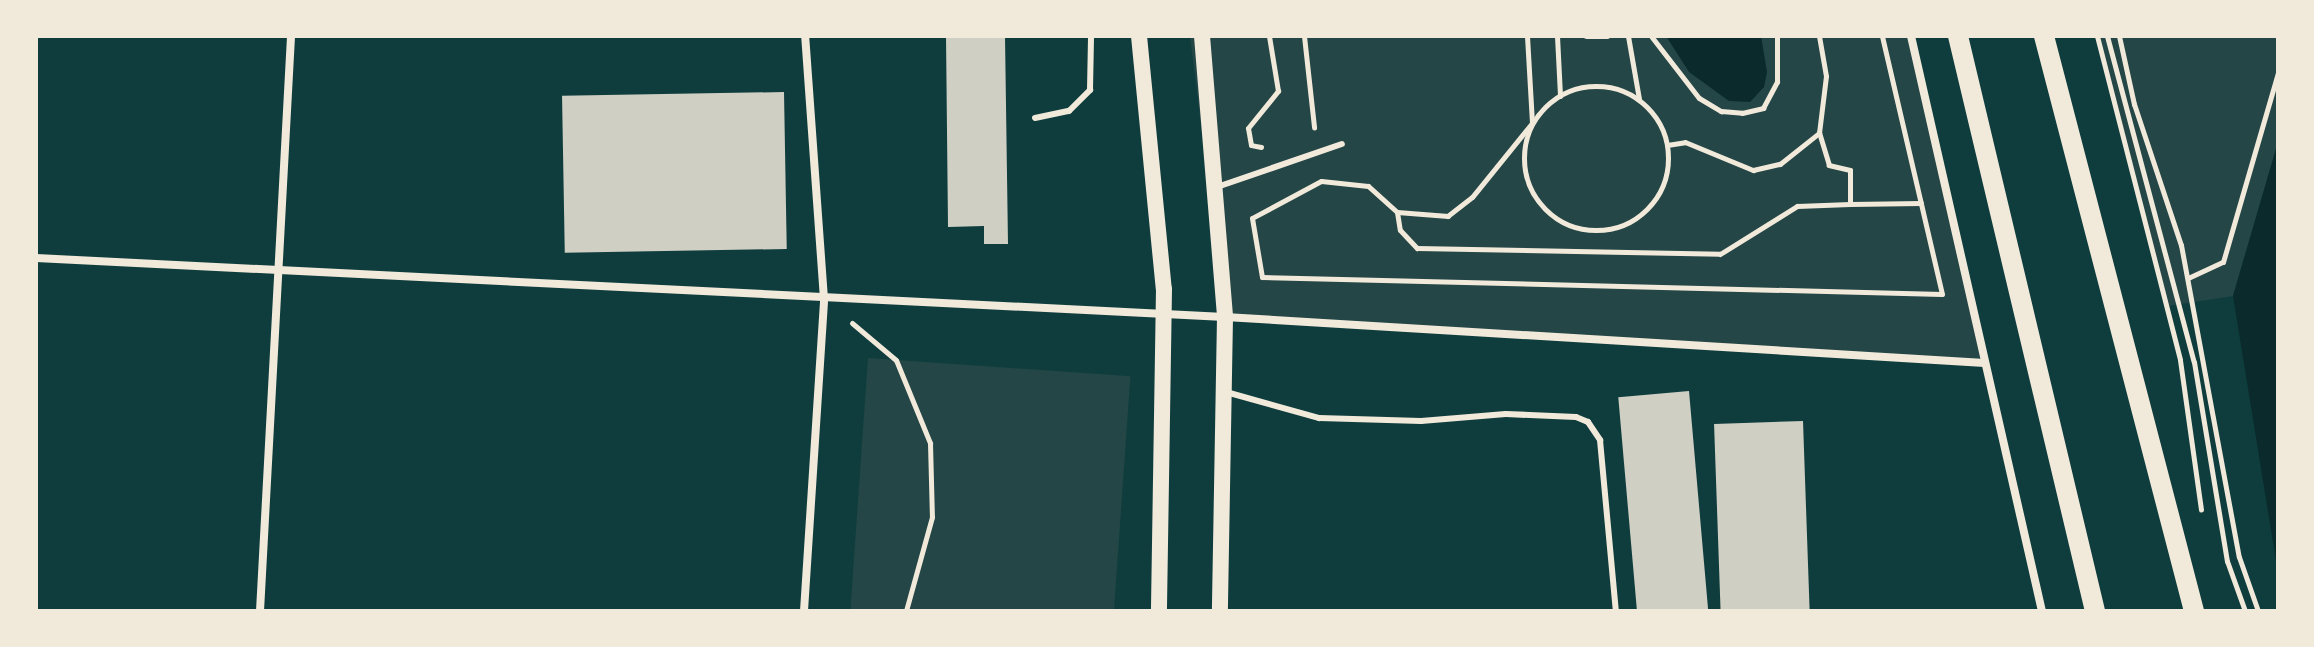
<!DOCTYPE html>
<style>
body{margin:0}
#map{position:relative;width:2314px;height:647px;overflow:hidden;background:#0f3d3e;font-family:"Work Sans",sans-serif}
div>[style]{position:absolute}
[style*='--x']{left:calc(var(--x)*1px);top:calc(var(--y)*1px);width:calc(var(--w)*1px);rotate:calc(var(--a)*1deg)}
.green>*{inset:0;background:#244646;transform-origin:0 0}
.water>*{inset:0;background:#0a2a2b}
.building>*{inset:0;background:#cfcfc3;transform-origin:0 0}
.path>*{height:5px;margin:-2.5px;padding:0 2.5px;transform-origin:2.5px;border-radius:2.5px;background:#f1e9da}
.path>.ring{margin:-2.5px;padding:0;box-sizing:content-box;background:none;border:5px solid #f1e9da;border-radius:50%}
.service>*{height:6px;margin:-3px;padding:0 3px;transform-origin:3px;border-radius:3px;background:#f1e9da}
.minor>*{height:8px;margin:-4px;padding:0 4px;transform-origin:4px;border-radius:4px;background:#f1e9da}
.secondary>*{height:16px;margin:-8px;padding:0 8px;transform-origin:8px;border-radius:8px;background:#f1e9da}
.primary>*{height:20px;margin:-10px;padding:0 10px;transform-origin:10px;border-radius:10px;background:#f1e9da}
span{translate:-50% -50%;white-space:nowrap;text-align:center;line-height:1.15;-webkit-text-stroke:8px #f1e9da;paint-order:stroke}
.frame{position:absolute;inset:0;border:38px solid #f1e9da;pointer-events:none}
</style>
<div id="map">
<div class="green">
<i style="clip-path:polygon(1190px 36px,1911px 36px,1985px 363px,1225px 317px)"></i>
<i style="clip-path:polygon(2097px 36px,2278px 36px,2278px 142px,2233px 296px,2168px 306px)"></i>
<i style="left:868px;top:358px;width:263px;height:253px;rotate:4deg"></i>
</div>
<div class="water">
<i style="clip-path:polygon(1666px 36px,1761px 36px,1767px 72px,1764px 87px,1750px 102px,1729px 101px,1689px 72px)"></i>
<i style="clip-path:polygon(2278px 142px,2278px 573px,2233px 296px)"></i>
</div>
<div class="building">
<i style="clip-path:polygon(946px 36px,1005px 36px,1008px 244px,984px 244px,984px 226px,948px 227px)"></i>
<i style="left:784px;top:92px;width:157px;height:222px;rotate:89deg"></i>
<i style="left:1689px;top:391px;width:221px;height:71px;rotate:85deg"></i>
<i style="left:1803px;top:421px;width:190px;height:89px;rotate:88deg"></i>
</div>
<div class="path">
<i style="--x:1304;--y:36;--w:92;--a:83.7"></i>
<i style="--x:1527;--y:36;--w:87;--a:86.7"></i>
<i style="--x:1532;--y:123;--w:95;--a:129"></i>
<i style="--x:1472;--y:197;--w:31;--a:142"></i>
<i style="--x:1448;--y:216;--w:51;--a:-175.5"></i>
<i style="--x:1397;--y:212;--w:39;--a:-138"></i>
<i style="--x:1368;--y:186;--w:47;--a:-173.9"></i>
<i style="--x:1321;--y:181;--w:78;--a:151.8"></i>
<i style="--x:1252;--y:218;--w:60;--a:80.4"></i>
<i style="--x:1262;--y:277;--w:680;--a:1.43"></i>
<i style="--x:1942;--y:294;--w:265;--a:-103.1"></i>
<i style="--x:1557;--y:36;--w:60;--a:87.1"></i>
<i style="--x:1586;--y:36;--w:21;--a:0"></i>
<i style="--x:1628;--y:36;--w:64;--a:80.1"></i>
<i style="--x:1651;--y:36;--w:78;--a:52.3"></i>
<i style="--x:1699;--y:98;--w:26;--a:31"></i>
<i style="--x:1721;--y:111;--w:21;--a:5"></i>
<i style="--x:1742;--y:113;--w:22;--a:-13"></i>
<i style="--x:1763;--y:108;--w:30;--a:-62"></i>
<i style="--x:1777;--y:82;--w:46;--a:-90"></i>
<i style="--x:2097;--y:36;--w:334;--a:75.6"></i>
<i style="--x:2180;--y:360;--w:151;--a:82"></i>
<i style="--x:2107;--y:36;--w:337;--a:75.1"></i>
<i style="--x:2194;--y:362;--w:202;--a:80.6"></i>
<i style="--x:2227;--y:561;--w:53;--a:70.2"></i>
<i style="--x:2119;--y:36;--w:70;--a:77.6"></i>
<i style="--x:2134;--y:104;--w:149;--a:71.6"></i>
<i style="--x:2181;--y:245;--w:317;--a:79.5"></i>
<i style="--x:2239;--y:557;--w:57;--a:70.6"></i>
<i class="ring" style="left:1524px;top:86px;width:139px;height:139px"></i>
<i style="--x:1667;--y:145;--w:18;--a:-9"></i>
<i style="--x:1685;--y:142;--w:74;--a:22.4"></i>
<i style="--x:1753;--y:170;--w:28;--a:-13"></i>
<i style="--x:1780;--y:164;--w:50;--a:-38.5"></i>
<i style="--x:1819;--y:133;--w:57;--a:-83"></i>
<i style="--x:1826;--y:76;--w:41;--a:-99.9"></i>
<i style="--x:1261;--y:147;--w:10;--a:-169"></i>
<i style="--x:1251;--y:145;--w:17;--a:-100"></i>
<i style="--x:1248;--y:128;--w:48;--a:-51"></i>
<i style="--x:1278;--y:91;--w:56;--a:-99.3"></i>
<i style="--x:1850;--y:204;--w:71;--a:-0.8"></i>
<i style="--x:1397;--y:212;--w:18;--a:81"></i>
<i style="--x:1400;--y:230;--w:25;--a:47"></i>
<i style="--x:1417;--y:248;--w:303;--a:1.1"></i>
<i style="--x:1720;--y:254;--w:91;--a:-31.9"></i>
<i style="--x:1797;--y:206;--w:53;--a:-2.2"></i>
<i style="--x:1850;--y:204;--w:34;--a:-90"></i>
<i style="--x:1850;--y:170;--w:22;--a:-167"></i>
<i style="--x:1829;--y:165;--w:34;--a:-107"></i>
<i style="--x:2188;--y:278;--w:38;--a:-25"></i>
<i style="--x:2223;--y:262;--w:197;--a:-73.8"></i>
<i style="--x:852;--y:323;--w:57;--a:40.1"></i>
<i style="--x:896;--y:360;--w:90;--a:67.7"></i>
<i style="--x:930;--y:443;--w:74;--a:88.5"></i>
<i style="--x:932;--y:517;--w:98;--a:105.5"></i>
</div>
<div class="service">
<i style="--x:1035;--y:118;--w:35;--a:-12"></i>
<i style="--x:1069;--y:111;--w:30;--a:-45"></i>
<i style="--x:1090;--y:90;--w:54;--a:-88.9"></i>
<i style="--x:1217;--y:187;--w:132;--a:-19"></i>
<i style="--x:1226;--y:392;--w:97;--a:15.6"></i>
<i style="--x:1319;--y:418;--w:102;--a:1.7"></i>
<i style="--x:1421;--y:421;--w:85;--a:-4.7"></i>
<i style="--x:1506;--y:414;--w:70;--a:2.5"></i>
<i style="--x:1576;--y:417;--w:13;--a:23"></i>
<i style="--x:1588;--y:422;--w:22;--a:56"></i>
<i style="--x:1600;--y:440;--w:172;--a:84.7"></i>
</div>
<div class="minor">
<i style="--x:1911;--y:36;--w:590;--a:77.17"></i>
<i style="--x:36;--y:258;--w:1190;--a:2.84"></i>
<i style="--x:1225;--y:317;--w:761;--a:3.46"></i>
<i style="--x:260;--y:611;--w:576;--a:-86.91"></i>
<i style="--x:804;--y:611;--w:313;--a:-86.3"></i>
<i style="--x:824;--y:299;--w:264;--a:-94.1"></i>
</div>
<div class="secondary">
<i style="--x:1139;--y:36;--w:254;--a:84.4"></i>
<i style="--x:1164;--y:289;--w:322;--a:90.9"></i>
<i style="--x:1202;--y:36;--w:282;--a:85.3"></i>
<i style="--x:1225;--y:317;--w:294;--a:91"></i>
</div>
<div class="primary">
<i style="--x:1958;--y:36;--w:591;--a:76.6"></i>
<i style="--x:2044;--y:36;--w:594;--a:75.38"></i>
</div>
<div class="frame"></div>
</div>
